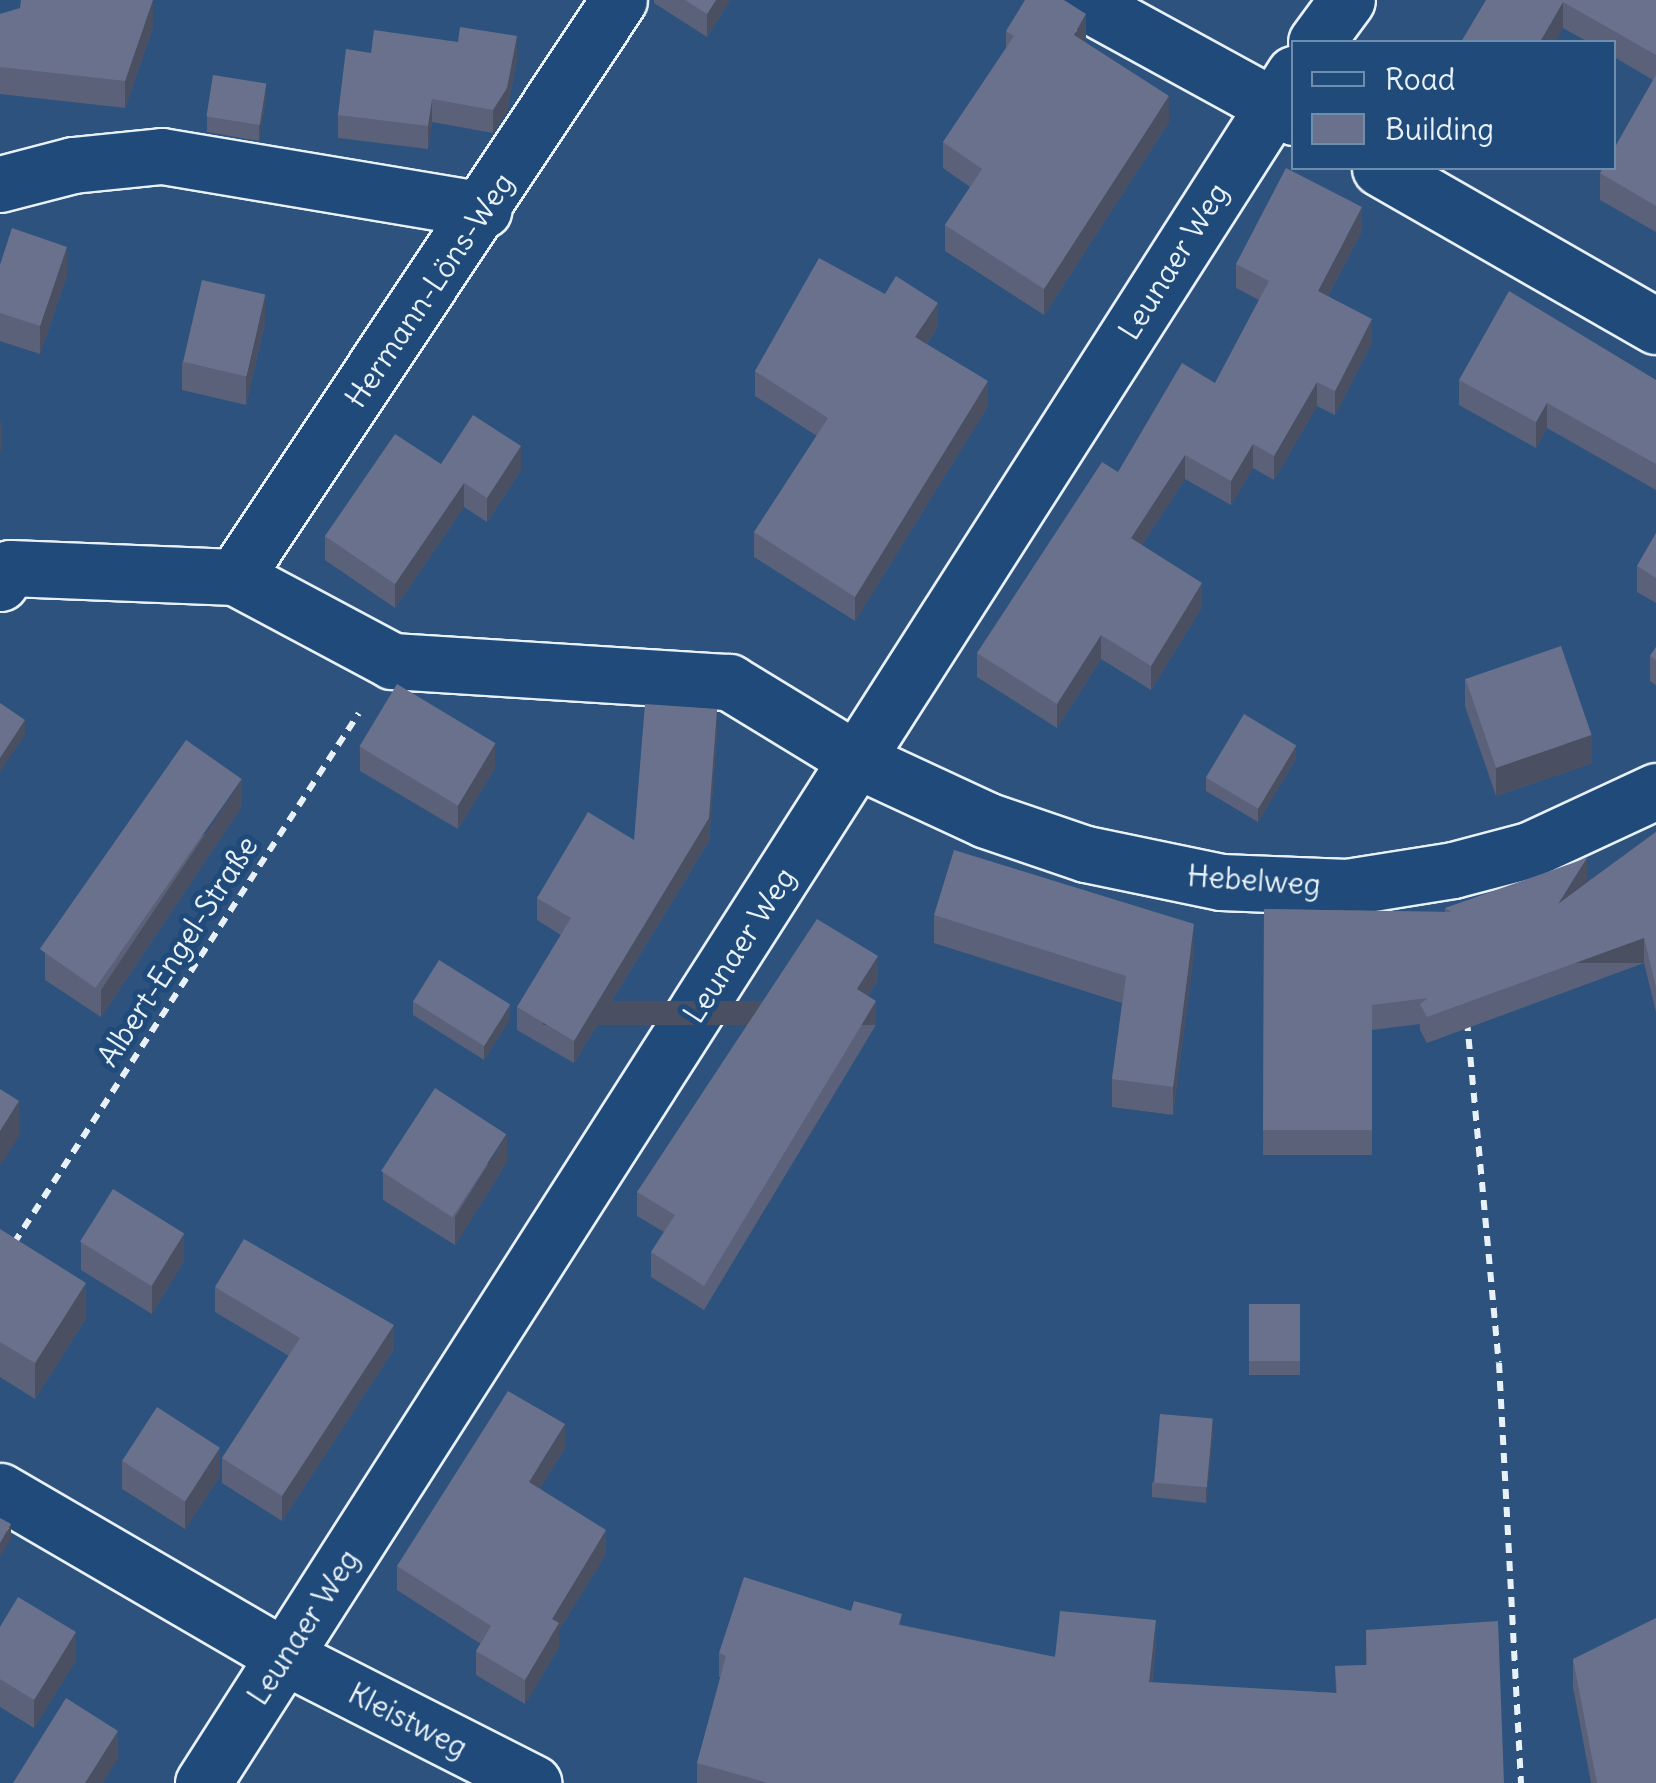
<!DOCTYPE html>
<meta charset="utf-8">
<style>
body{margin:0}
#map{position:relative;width:1656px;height:1783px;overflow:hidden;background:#2e527e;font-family:Delius,sans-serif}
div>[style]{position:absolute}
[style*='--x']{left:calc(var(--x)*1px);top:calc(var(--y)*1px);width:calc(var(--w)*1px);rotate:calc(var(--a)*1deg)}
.path>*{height:6px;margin-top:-3px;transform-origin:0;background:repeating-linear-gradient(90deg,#e8f1f8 0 10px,transparent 0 18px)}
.roads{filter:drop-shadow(2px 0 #e8f1f8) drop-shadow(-2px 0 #e8f1f8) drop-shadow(0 2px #e8f1f8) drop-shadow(0 -2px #e8f1f8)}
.minor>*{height:55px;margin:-27.5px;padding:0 27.5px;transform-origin:27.5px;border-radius:27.5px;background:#1f4a7a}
.wall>*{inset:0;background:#5a6178;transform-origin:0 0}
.shaded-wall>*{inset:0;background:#4a4f62;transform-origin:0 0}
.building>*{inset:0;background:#69718c;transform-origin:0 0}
span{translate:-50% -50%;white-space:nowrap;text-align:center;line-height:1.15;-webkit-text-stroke:10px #1f4a7a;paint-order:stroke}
.street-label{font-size:30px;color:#e8f1f8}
.legend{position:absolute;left:1291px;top:40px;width:325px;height:130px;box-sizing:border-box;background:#1f4a7a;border:2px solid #6f8dac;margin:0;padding:12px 18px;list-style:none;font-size:30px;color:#e8f1f8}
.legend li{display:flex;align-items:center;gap:20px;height:50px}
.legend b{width:50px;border:2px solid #6f8dac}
</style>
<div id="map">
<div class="path">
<i style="--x:1467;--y:1021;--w:343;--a:84.7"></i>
<i style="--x:1499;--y:1363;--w:421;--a:87"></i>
<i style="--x:14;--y:1243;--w:632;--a:-56.94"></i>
</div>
<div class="roads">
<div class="minor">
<i style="--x:1080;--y:0;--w:244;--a:28.7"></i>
<i style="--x:1316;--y:42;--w:52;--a:-53.6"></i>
<i style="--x:1380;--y:168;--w:318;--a:29.8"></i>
<i style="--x:0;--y:184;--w:75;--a:-14.6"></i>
<i style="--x:73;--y:165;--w:89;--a:-5.8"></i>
<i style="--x:162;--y:156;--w:326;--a:9.5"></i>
<i style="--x:235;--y:577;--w:178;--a:28.1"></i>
<i style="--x:392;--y:661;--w:338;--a:3.6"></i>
<i style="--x:729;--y:682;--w:150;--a:31.4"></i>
<i style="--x:857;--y:760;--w:142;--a:24.9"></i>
<i style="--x:986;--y:820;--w:106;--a:18.8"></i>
<i style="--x:1086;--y:854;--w:138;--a:11.7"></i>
<i style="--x:1221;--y:882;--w:126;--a:2.3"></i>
<i style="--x:1347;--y:887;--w:107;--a:-9.1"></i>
<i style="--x:1453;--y:870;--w:79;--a:-14.7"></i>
<i style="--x:1529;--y:850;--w:140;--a:-24.9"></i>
<i style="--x:0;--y:583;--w:18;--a:-56"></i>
<i style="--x:10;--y:568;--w:225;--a:2.3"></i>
<i style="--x:235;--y:577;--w:693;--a:-56.36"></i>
<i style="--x:0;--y:1491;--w:328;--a:30.2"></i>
<i style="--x:284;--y:1656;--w:280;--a:27"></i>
<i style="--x:203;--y:1783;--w:2028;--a:-57.45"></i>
</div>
</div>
<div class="wall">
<i style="clip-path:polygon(654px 0,730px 0,707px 37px,654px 3px)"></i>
<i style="clip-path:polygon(1486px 0,1656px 0,1656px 232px,1600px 200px,1600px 173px,1653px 80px,1614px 57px,1614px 42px,1588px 42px,1563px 28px)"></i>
<i style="clip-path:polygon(0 14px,153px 27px,125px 108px,0 94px)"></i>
<i style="clip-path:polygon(1006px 31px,1086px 40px,1085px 42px,1169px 122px,1044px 315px,945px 251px,945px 225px,970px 187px,943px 168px,943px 142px,1006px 49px)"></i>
<i style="clip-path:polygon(371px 53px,517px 59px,507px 111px,493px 133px,432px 122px,428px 149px,338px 138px,338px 115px)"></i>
<i style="clip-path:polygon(266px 97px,259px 141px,207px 132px,207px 117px)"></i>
<i style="clip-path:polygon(1362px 231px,1328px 296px,1372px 343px,1335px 415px,1317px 406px,1274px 480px,1253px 468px,1231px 505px,1185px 479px,1142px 545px,1202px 607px,1151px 690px,1101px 659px,1057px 728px,977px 677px,977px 653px,1118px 472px,1215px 383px,1259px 300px,1236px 288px,1236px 264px)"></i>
<i style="clip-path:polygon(0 265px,67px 275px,40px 354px,0 341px)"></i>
<i style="clip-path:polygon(265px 323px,246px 405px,182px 390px,182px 362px)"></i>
<i style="clip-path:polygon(938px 327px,927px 344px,988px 406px,855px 621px,754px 557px,754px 532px,817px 436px,755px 396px,755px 371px)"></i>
<i style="clip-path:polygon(1459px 380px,1656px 380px,1656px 490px,1547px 428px,1536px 448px,1459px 405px)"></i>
<i style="clip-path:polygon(441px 464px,521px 470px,487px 522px,464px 507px,395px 608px,325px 560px,325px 536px)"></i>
<i style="clip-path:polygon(1656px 533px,1656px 603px,1637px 592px,1637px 566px)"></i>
<i style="clip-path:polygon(1656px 647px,1656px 685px,1650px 681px,1650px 656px)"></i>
<i style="clip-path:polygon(1465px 678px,1592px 763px,1496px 796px,1465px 706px)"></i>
<i style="clip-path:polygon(717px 732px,709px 841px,574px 1063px,517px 1030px,517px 1007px,561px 935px,537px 920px,537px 898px,634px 840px)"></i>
<i style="clip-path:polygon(360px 747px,495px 768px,458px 829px,360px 771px)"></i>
<i style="clip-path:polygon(1296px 759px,1258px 822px,1206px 791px,1206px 777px)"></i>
<i style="clip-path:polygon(242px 806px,101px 1017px,45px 980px,45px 953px)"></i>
<i style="clip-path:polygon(1656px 832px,1656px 1012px,1644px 963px,1427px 1043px,1420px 1030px,1420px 1024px,1372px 1030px,1372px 1155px,1263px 1155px,1264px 909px,1445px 912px,1445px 908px,1587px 882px)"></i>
<i style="clip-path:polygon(934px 915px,1194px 952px,1173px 1115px,1112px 1107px,1112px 1079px,1122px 1003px,934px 943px)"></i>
<i style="clip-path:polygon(878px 980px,868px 996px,876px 1025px,704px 1310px,651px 1277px,651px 1252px,664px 1232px,637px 1216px,637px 1192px)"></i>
<i style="clip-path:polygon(413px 1001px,510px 1019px,484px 1060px,413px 1015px)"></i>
<i style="clip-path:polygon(507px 1162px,455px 1245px,383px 1200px,383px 1172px)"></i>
<i style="clip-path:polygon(0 1229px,86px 1318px,35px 1399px,0 1377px)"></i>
<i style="clip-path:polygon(81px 1242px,184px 1261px,152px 1314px,81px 1270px)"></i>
<i style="clip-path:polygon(215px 1287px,394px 1349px,282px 1521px,222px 1483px,222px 1458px,289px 1356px,215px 1312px)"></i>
<i style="left:1249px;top:1304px;width:51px;height:71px"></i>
<i style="clip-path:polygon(1213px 1433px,1206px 1503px,1152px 1497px,1152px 1483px)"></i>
<i style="clip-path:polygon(565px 1448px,540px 1488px,606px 1554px,559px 1630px,559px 1647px,525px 1704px,476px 1675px,476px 1651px,481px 1644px,397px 1590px,397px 1566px)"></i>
<i style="clip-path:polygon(122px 1461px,220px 1476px,185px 1529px,122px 1489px)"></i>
<i style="clip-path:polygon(851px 1611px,902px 1625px,1055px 1657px,1156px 1643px,1152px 1683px,1336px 1693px,1335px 1666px,1366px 1665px,1366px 1630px,1504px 1783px,697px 1783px,697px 1763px,721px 1677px,719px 1677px,719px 1653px)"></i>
<i style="clip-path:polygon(0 1627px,76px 1660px,34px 1728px,0 1707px)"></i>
<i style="clip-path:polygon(1573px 1659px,1656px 1783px,1591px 1783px,1573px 1687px)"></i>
</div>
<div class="shaded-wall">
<i style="clip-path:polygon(153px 0,153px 27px,125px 108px,125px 81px)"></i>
<i style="clip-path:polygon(716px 0,730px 0,707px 37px,707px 14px)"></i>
<i style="clip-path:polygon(1563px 2px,1563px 28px,1555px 42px,1540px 42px)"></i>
<i style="clip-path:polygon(1086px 14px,1086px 40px,1074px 61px,1074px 35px)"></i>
<i style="clip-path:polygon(517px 36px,517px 59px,507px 111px,493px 133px,493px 110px)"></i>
<i style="clip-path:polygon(266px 83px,266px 97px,259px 141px,259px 126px)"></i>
<i style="clip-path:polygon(1169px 96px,1169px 122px,1044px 315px,1044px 289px)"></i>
<i style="clip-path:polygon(432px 99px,432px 122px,428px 149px,428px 126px)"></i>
<i style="clip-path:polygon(1362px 207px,1362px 231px,1318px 315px,1318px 291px)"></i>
<i style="clip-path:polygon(67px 247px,67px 275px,40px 354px,40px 326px)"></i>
<i style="clip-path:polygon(265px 295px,265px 323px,246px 405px,246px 377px)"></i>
<i style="clip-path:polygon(938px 303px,938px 327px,915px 361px,915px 337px)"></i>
<i style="clip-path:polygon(1372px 319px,1372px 343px,1335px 415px,1335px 391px)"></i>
<i style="clip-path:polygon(988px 381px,988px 406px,855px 621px,855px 597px)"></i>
<i style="clip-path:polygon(1317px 382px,1317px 406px,1274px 480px,1274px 456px)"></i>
<i style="clip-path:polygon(1547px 403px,1547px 428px,1536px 448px,1536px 422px)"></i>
<i style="clip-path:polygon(2px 420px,2px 448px,0 452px,0 424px)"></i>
<i style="clip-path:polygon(1253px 444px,1253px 468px,1231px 505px,1231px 481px)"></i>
<i style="clip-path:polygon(521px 446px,521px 470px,487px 522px,487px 498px)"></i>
<i style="clip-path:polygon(1185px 455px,1185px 479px,1131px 562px,1131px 538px)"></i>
<i style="clip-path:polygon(464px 483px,464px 507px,395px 608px,395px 584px)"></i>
<i style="clip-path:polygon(1202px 583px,1202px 607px,1151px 690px,1151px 666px)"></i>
<i style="clip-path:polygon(1101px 635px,1101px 659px,1057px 728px,1057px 704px)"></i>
<i style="clip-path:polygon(717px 709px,717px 732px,709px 841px,574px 1063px,574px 1041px)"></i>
<i style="clip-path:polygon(25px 720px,25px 735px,0 772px,0 758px)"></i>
<i style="clip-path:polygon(1592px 735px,1592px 763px,1496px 796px,1496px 768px)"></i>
<i style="clip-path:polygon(495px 744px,495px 768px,458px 829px,458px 805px)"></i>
<i style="clip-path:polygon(1296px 745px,1296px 759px,1258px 822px,1258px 808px)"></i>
<i style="clip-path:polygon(242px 779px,242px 806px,101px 1017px,101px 990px)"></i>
<i style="clip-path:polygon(1587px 858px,1587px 883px,1558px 904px)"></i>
<i style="clip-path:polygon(1194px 924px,1194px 952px,1173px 1115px,1173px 1087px)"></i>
<i style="left:1644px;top:938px;width:25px;height:231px;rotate:90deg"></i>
<i style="clip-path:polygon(878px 956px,878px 980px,857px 1013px,857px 989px)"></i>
<i style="left:876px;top:1001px;width:24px;height:333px;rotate:90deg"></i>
<i style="clip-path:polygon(510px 1004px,510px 1019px,484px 1060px,484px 1046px)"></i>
<i style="clip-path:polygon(19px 1101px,19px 1136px,0 1166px,0 1131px)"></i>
<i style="clip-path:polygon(507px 1134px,507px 1162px,455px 1245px,455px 1217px)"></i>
<i style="clip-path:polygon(184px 1233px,184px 1261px,152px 1314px,152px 1286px)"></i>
<i style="clip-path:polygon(86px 1283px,86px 1318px,35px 1399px,35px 1363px)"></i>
<i style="clip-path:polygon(394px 1325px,394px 1349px,282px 1521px,282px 1496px)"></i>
<i style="clip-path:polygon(1213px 1419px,1213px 1433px,1206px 1503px,1206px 1489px)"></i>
<i style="clip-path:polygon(565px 1424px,565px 1448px,529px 1506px,529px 1482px)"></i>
<i style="clip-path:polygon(220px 1448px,220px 1476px,185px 1529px,185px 1501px)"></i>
<i style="clip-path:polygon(11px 1524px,11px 1539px,0 1557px,0 1543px)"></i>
<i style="clip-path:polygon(606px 1530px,606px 1554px,559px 1630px,559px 1647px,525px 1704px,525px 1680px,552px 1619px)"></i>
<i style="clip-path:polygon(1156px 1620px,1156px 1643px,1149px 1706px,1149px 1682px)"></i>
<i style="clip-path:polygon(76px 1632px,76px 1660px,34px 1728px,34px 1700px)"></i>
<i style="clip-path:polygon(118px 1731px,118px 1759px,103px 1783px,85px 1783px)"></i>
</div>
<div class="building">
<i style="clip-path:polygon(21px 0,153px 0,125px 81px,0 67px,0 14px,20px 8px)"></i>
<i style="clip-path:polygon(685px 0,716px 0,707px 14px)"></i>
<i style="clip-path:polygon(1025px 0,1064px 0,1086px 14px,1074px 35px,1169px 96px,1044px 289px,945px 225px,982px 169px,943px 142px,1014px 36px,1006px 31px)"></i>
<i style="clip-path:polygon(1486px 0,1656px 0,1656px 55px,1563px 2px,1540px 42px,1461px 42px)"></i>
<i style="clip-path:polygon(460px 27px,517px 36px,507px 88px,493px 110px,432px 99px,428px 126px,338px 115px,346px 49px,371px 53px,374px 30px,458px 42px)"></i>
<i style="left:213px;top:75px;width:54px;height:42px;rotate:9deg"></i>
<i style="clip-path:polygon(1656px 75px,1656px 206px,1600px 173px,1603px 168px,1614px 168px,1614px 149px)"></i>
<i style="clip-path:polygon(1286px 168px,1362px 207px,1318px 291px,1372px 319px,1335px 391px,1317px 382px,1274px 456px,1253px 444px,1231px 481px,1185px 455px,1131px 538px,1202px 583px,1151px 666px,1101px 635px,1057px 704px,977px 653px,1102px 462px,1118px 472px,1182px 363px,1215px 383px,1269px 281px,1236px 264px)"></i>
<i style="clip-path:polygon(12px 228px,67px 247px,40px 326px,0 313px,0 265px)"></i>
<i style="clip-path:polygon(819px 258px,885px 294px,896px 276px,938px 303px,915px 337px,988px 381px,855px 597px,754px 532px,828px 418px,755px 371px)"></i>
<i style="left:202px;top:280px;width:65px;height:84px;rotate:13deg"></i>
<i style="clip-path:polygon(1509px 291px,1656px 380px,1656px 464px,1547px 403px,1536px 422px,1459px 380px)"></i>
<i style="clip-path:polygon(473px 415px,521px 446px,487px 498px,464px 483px,395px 584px,325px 536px,395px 434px,441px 464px)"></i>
<i style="clip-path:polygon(1656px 533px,1656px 578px,1637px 566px)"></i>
<i style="left:1561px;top:646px;width:94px;height:101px;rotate:71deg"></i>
<i style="clip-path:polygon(1656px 647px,1656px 660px,1650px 656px)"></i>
<i style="left:397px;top:684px;width:115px;height:73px;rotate:31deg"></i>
<i style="clip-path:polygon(0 703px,25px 720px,0 758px)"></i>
<i style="clip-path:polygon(645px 704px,717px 709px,709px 818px,574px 1041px,517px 1007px,571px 918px,537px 898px,588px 812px,634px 840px)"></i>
<i style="left:1244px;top:714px;width:61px;height:74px;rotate:31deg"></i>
<i style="left:186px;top:740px;width:68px;height:255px;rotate:35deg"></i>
<i style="clip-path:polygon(1656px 832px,1656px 987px,1644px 938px,1427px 1017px,1420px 1004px,1428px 998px,1372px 1005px,1372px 1130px,1263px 1130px,1264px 909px,1452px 912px,1445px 908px,1587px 858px,1558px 904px)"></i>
<i style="clip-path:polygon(954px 850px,1194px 924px,1173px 1087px,1112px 1079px,1126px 976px,934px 915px)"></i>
<i style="clip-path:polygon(817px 919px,878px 956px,857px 989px,876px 1001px,704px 1286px,651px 1252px,675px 1215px,637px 1192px)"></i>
<i style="left:439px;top:960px;width:84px;height:49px;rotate:32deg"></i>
<i style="left:435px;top:1088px;width:85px;height:99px;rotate:33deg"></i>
<i style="clip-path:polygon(0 1089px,19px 1101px,0 1131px)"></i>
<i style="left:113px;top:1189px;width:84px;height:62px;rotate:32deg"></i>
<i style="clip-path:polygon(0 1229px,86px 1283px,35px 1363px,0 1342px)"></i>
<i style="clip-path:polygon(244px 1239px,394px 1325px,282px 1496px,222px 1458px,300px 1338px,215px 1287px)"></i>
<i style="left:1249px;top:1304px;width:51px;height:57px"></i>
<i style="clip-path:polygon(508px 1391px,565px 1424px,529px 1482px,606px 1530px,552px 1619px,559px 1623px,525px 1680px,476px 1651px,491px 1626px,397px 1566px)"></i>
<i style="left:157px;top:1407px;width:75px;height:64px;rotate:33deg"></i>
<i style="left:1160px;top:1414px;width:53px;height:69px;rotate:5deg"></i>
<i style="clip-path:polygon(0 1518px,11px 1524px,0 1543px)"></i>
<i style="clip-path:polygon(744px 1577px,851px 1611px,854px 1601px,902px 1614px,899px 1625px,1055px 1657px,1060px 1611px,1156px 1620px,1149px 1682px,1337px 1693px,1335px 1666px,1367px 1665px,1366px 1630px,1498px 1621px,1504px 1783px,768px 1783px,697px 1763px,726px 1656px,719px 1653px)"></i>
<i style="clip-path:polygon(18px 1597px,76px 1632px,34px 1700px,0 1679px,0 1627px)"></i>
<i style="clip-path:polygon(1656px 1618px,1656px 1783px,1597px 1783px,1573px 1659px)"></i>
<i style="clip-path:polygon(66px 1698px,118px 1731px,85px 1783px,13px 1783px)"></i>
</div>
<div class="street-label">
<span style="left:1173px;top:261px;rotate:-58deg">Leunaer Weg</span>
<span style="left:429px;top:290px;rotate:-56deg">Hermann-Löns-Weg</span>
<span style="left:1254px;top:880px;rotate:4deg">Hebelweg</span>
<span style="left:739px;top:945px;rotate:-57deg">Leunaer Weg</span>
<span style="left:177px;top:951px;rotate:-57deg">Albert-Engel-Straße</span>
<span style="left:303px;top:1627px;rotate:-57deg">Leunaer Weg</span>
<span style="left:408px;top:1720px;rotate:27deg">Kleistweg</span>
</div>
<ul class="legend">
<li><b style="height:12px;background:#1f4a7a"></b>Road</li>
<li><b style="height:28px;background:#69718c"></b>Building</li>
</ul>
</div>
